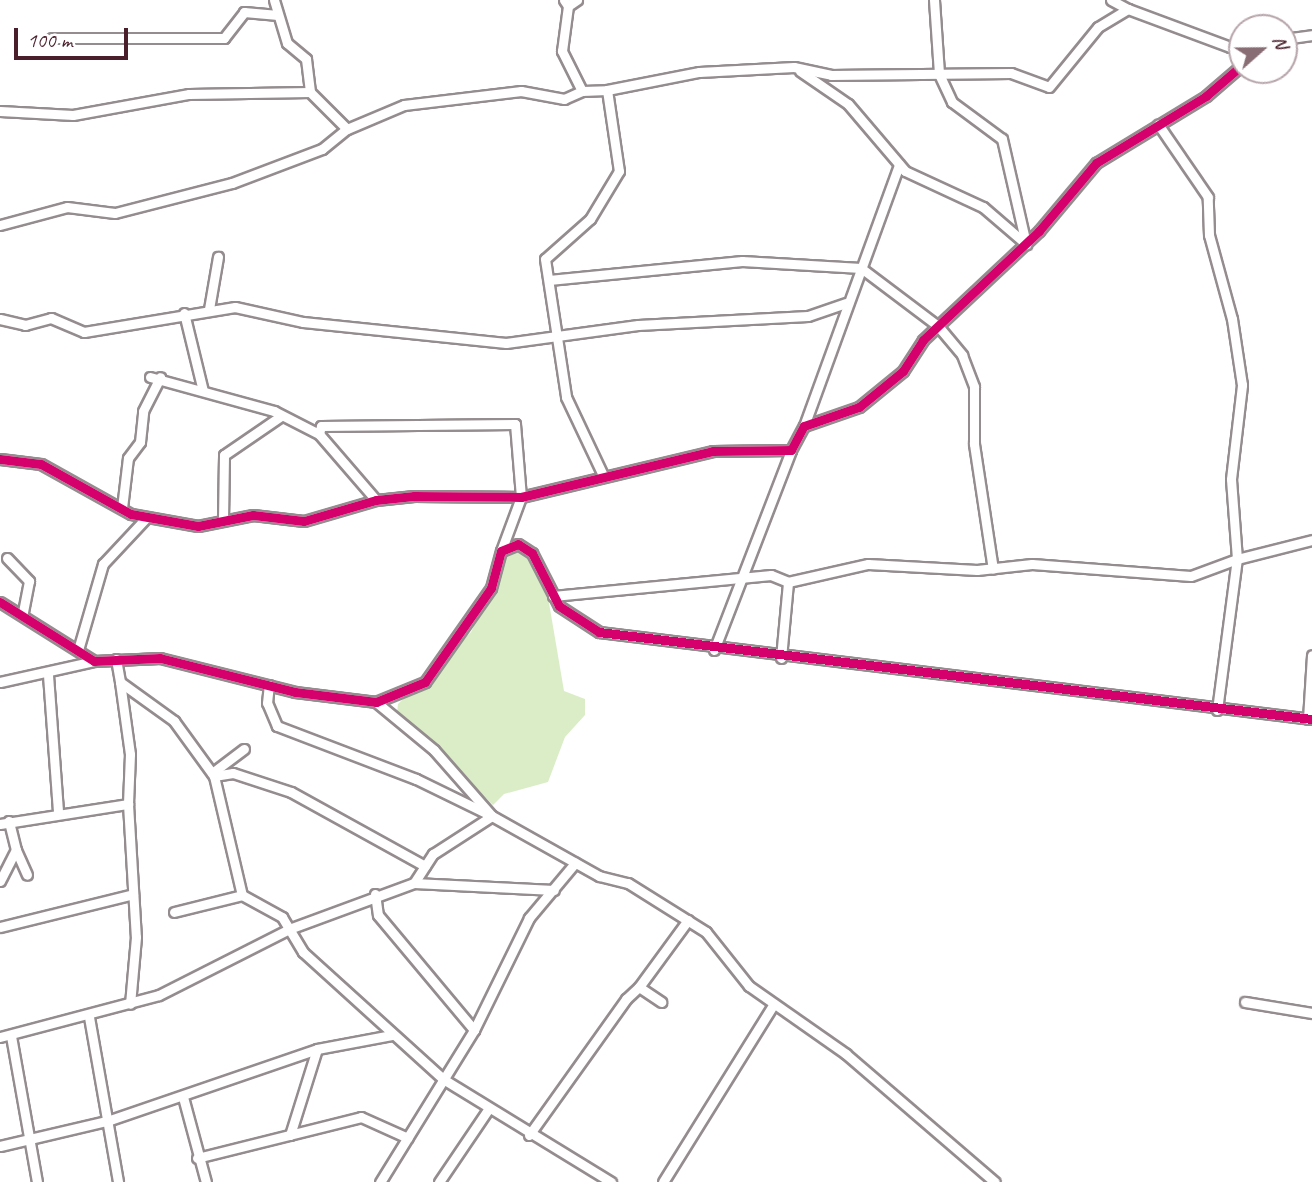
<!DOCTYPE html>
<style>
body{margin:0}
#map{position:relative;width:1312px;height:1182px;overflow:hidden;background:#fff;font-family:Caveat,sans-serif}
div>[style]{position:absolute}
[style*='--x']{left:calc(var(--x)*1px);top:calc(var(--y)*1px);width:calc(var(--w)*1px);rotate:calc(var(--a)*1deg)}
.green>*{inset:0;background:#daedc7}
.roads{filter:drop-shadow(2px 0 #948c8e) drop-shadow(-2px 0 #948c8e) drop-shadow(0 2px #948c8e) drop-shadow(0 -2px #948c8e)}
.street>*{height:9px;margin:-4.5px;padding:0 4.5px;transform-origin:4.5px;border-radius:4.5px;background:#fff}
.cycleway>*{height:9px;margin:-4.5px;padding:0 4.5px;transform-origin:4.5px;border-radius:4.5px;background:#d6006c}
span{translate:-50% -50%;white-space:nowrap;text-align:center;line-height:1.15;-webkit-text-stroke:7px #fff;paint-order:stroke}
.north{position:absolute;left:1228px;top:14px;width:70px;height:70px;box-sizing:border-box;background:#fff;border:2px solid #b7a5aa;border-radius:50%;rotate:69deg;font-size:19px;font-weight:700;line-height:28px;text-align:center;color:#4a1f2b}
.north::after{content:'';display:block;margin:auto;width:24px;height:32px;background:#896d75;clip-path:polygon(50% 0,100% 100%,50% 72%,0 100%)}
.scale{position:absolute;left:14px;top:28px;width:114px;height:32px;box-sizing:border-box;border:4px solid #4a1f2b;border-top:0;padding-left:9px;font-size:21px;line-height:24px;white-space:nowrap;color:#4a1f2b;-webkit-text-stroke:5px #fff;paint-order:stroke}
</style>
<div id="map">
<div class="green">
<i style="clip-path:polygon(511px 548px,528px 555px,538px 574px,548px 597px,564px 691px,585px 699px,585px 715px,565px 737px,548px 782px,504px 794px,493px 805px,397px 713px,398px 704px,471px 632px)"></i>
</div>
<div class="roads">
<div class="street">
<i style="--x:274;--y:0;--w:45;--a:73.2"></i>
<i style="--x:287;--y:43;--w:25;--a:40"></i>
<i style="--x:306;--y:59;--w:33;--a:83"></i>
<i style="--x:310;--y:92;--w:52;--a:45"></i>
<i style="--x:564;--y:0;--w:7;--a:56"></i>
<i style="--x:568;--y:6;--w:11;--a:-34"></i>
<i style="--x:934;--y:0;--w:74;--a:86.1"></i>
<i style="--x:939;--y:74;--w:31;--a:65"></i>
<i style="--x:952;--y:102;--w:62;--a:36.5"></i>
<i style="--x:1002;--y:139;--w:108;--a:77.1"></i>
<i style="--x:1111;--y:0;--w:19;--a:28"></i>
<i style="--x:52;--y:38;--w:172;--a:0"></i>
<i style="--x:224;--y:38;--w:33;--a:-52"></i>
<i style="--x:244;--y:12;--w:34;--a:5"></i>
<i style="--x:1284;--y:39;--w:28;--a:-8"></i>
<i style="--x:800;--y:71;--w:58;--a:34.5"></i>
<i style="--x:848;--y:104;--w:88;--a:49.6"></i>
<i style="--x:905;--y:171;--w:86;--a:24.8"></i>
<i style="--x:983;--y:207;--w:57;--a:40.7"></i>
<i style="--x:607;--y:90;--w:94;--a:-11.1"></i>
<i style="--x:699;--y:72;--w:95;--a:-3"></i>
<i style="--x:794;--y:67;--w:38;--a:12"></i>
<i style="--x:831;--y:75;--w:180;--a:-0.6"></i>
<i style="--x:1011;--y:73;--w:40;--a:20.2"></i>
<i style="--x:1049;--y:87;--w:77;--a:-50.8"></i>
<i style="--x:1098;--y:27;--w:35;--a:-31"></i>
<i style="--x:1128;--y:9;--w:109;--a:20.4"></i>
<i style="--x:1230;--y:47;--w:12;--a:-5"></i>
<i style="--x:582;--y:91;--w:25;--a:-2"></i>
<i style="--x:607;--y:90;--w:82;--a:81.6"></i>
<i style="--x:619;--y:171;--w:56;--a:121.1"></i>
<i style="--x:590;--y:219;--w:60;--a:138.4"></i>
<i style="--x:545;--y:259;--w:140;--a:81.3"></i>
<i style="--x:566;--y:397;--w:84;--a:64.7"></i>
<i style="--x:0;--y:111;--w:73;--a:3.1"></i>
<i style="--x:73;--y:115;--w:118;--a:-10.3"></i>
<i style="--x:189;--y:94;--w:121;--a:-0.9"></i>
<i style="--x:0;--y:225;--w:69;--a:-15"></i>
<i style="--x:67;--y:207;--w:48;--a:7.1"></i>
<i style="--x:115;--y:213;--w:121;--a:-14.4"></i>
<i style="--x:232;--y:183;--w:96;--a:-20.7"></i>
<i style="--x:322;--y:149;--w:32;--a:-39"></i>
<i style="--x:347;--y:129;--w:62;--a:-22.8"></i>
<i style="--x:404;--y:105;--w:118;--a:-6.8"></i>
<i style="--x:521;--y:91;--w:44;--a:10.5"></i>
<i style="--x:564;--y:99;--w:20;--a:-24"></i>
<i style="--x:582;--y:91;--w:45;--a:-116.6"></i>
<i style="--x:562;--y:51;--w:45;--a:-82.4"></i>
<i style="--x:549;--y:280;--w:194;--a:-5.6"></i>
<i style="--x:742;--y:261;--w:119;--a:3.4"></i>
<i style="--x:861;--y:268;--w:96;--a:37"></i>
<i style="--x:938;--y:326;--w:38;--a:50"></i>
<i style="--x:962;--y:355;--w:34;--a:69"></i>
<i style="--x:974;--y:387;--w:57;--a:90"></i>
<i style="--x:974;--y:444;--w:126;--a:81.4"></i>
<i style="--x:209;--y:309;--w:53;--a:-80.2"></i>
<i style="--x:184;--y:313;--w:80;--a:76.3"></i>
<i style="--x:0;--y:319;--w:26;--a:13"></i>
<i style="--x:25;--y:325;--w:27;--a:-15"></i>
<i style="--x:51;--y:318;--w:36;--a:23"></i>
<i style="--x:84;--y:332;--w:153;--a:-9.4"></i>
<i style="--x:235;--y:307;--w:70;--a:12.4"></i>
<i style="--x:303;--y:322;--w:204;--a:5.9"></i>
<i style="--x:506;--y:343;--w:133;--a:-7.8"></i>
<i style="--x:638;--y:325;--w:170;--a:-3"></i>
<i style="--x:808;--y:316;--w:40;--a:-18.9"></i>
<i style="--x:150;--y:377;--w:129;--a:15.3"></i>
<i style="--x:274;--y:411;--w:51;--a:27.1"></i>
<i style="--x:319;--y:434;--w:87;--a:49.2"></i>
<i style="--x:804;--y:426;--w:278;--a:-70"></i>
<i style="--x:319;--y:434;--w:8;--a:-76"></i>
<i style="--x:321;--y:426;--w:194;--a:-0.6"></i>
<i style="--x:515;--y:424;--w:73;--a:85.3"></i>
<i style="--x:521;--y:497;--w:58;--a:110.3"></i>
<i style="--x:0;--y:459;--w:41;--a:7"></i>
<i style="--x:41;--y:464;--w:103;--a:29.1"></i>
<i style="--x:131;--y:514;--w:68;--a:10.2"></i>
<i style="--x:198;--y:526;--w:56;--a:-11.3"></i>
<i style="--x:253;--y:515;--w:51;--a:6.7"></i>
<i style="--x:304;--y:521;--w:75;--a:-16.3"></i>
<i style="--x:376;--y:500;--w:38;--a:-6"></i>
<i style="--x:414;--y:496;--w:107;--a:0.5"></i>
<i style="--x:521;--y:497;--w:197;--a:-13.5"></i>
<i style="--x:713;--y:451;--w:78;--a:-0.7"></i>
<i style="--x:791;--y:450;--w:27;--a:-62"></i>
<i style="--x:804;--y:426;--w:58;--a:-19.1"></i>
<i style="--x:859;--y:407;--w:57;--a:-39.3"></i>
<i style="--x:903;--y:371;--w:37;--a:-57"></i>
<i style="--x:923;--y:340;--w:159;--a:-43.2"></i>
<i style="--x:1039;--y:231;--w:89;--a:-50"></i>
<i style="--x:1096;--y:163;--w:129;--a:-31.3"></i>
<i style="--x:1206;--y:96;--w:48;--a:-40.7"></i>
<i style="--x:122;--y:508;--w:50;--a:-83.2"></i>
<i style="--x:128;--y:458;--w:20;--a:-53"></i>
<i style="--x:140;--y:442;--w:31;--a:-84"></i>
<i style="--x:143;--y:411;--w:38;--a:-63"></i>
<i style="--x:223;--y:520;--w:65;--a:-89.1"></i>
<i style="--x:224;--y:455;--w:69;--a:-34.4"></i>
<i style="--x:7;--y:558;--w:32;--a:46"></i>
<i style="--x:29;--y:581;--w:33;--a:101"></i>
<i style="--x:553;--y:596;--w:219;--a:-5.5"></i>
<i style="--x:771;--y:575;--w:18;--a:22"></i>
<i style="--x:0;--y:602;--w:111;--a:32.1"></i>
<i style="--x:94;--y:661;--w:66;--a:-2.6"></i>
<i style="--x:160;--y:658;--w:139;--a:14.1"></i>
<i style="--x:295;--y:692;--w:82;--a:7"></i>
<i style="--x:376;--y:702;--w:53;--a:-22.2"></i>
<i style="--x:425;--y:682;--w:115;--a:-54.9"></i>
<i style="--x:491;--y:588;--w:38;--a:-75"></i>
<i style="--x:501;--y:551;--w:18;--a:-22"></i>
<i style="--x:518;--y:544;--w:17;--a:33"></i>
<i style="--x:532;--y:553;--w:59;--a:63"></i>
<i style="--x:559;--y:606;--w:48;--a:33"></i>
<i style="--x:599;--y:632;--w:718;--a:6.96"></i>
<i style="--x:78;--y:650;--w:90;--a:-73.8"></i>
<i style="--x:103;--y:564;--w:63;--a:-46.9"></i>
<i style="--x:714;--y:650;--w:214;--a:-68.9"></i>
<i style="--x:781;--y:658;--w:76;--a:-84.7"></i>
<i style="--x:788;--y:582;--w:82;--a:-12.7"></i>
<i style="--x:868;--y:564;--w:109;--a:3.2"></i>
<i style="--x:977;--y:570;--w:55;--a:-6.2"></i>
<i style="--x:1032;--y:564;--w:159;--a:4.3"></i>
<i style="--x:1191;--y:576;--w:49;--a:-20.3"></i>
<i style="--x:1237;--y:559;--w:80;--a:-94.3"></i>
<i style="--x:1231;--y:479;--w:95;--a:-83.3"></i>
<i style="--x:1242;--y:385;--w:67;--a:-98.6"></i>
<i style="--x:1232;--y:319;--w:87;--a:-105.3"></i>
<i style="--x:1209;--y:235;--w:38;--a:-92"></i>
<i style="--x:1208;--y:197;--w:88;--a:-124.4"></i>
<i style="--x:116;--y:659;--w:23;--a:80"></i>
<i style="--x:120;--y:682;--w:67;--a:35.8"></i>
<i style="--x:174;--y:721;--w:68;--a:54"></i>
<i style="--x:214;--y:776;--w:122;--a:76.8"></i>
<i style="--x:242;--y:895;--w:46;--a:28.8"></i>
<i style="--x:282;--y:917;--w:41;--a:59"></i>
<i style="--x:303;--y:952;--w:189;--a:42.2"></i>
<i style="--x:443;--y:1079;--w:197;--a:31.5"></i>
<i style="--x:48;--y:675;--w:136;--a:85.8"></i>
<i style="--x:0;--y:682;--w:96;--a:-12.6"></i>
<i style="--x:120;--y:682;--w:73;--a:82.1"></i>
<i style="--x:130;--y:754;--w:50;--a:92.3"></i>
<i style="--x:376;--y:702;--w:75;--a:39.6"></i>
<i style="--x:434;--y:750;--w:88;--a:48.7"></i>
<i style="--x:492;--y:816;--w:123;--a:29.3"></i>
<i style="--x:599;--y:876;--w:30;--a:14"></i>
<i style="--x:628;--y:883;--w:92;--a:32.1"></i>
<i style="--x:706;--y:932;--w:69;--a:51.5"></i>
<i style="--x:749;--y:986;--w:118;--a:35"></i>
<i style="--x:846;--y:1054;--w:196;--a:40.7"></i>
<i style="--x:1217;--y:710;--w:152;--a:-82.5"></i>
<i style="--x:1237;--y:559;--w:77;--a:-14.2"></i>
<i style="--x:1308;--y:719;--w:64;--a:-86.4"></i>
<i style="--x:212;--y:773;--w:40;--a:-37"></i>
<i style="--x:214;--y:776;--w:19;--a:-9"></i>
<i style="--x:233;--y:773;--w:61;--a:18.1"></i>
<i style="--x:291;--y:792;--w:153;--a:28.9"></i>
<i style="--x:0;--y:824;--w:130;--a:-8.9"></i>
<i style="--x:128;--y:804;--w:133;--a:86.6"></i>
<i style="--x:136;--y:937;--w:67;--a:95.1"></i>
<i style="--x:16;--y:850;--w:27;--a:66"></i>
<i style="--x:0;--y:881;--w:35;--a:-63"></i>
<i style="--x:16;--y:850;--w:30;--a:-104"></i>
<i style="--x:414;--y:883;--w:140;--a:2.9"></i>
<i style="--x:375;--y:894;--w:21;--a:82"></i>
<i style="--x:378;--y:915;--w:150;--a:50.1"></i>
<i style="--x:474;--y:1030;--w:179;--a:121.7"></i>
<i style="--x:174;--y:912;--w:70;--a:-14"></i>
<i style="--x:0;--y:927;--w:137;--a:-13.9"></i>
<i style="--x:639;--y:987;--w:83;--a:-53.8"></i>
<i style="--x:1245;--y:1002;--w:68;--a:9.3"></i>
<i style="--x:89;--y:1017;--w:168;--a:80"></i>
<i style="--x:474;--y:1030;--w:125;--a:-63.8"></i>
<i style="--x:529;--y:918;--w:72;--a:-50.1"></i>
<i style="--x:11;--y:1036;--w:148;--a:79.9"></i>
<i style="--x:0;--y:1037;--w:164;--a:-14.8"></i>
<i style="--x:159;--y:995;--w:146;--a:-26.9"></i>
<i style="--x:289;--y:929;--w:133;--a:-20.2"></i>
<i style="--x:414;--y:883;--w:35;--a:-57"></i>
<i style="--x:433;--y:854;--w:70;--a:-32.8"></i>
<i style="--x:492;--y:816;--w:85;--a:-154"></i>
<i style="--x:416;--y:779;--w:149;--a:-159.1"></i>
<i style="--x:277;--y:726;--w:25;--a:-113"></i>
<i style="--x:267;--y:703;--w:18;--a:-84"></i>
<i style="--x:183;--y:1097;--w:88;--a:74.9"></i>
<i style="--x:290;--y:1135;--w:90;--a:-72.6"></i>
<i style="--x:529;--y:1135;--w:167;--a:-54.5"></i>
<i style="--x:626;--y:999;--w:18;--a:-43"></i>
<i style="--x:639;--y:987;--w:27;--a:34"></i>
<i style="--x:0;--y:1146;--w:113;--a:-13.3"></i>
<i style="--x:110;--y:1120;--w:219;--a:-18.9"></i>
<i style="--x:317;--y:1049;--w:76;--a:-10.6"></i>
<i style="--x:197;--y:1158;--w:169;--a:-14"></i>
<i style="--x:361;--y:1117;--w:51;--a:24.1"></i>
<i style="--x:439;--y:1182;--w:86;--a:-55.9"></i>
<i style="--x:663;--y:1182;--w:210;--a:-58.1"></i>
</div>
</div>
<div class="cycleway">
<i style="--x:0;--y:459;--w:41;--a:7"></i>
<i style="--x:41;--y:464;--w:103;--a:29.1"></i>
<i style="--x:131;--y:514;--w:68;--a:10.2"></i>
<i style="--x:198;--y:526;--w:56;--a:-11.3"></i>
<i style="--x:253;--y:515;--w:51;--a:6.7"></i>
<i style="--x:304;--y:521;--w:75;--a:-16.3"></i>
<i style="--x:376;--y:500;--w:38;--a:-6"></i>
<i style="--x:414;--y:496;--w:107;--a:0.5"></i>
<i style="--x:521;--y:497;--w:197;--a:-13.5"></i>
<i style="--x:713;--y:451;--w:78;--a:-0.7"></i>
<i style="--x:791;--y:450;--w:27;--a:-62"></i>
<i style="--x:804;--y:426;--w:58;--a:-19.1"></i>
<i style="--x:859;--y:407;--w:57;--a:-39.3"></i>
<i style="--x:903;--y:371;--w:37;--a:-57"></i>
<i style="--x:923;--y:340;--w:159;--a:-43.2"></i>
<i style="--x:1039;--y:231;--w:89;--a:-50"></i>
<i style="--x:1096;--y:163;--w:129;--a:-31.3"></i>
<i style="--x:1206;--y:96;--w:48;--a:-40.7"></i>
<i style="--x:0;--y:602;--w:111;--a:32.1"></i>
<i style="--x:94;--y:661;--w:66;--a:-2.6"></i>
<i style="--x:160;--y:658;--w:139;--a:14.1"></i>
<i style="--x:295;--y:692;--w:82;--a:7"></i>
<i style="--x:376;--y:702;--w:53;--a:-22.2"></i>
<i style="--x:425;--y:682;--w:115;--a:-54.9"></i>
<i style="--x:491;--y:588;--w:38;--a:-75"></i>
<i style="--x:501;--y:551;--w:18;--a:-22"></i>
<i style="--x:518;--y:544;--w:17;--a:33"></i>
<i style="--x:532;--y:553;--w:59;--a:63"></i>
<i style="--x:559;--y:606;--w:48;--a:33"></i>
<i style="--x:599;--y:632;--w:718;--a:6.96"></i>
</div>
<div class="north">N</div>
<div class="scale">100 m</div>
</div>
